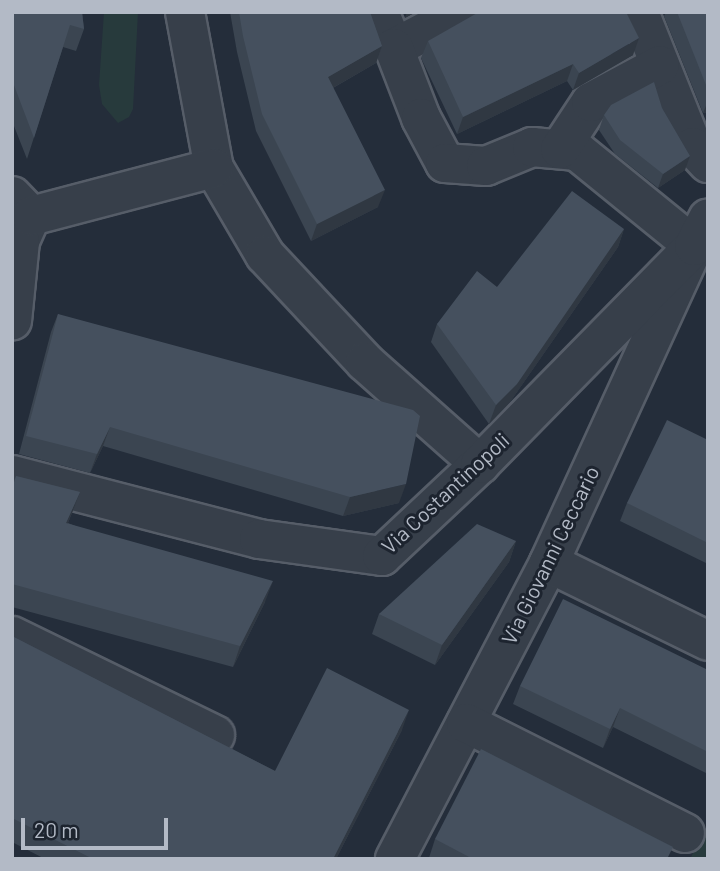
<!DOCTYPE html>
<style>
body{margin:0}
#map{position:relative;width:720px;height:871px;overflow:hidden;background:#242d3a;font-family:Barlow,sans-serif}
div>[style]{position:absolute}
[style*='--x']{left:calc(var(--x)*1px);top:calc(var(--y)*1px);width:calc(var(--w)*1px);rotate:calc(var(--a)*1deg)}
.green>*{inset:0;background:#273a3c}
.roads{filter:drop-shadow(2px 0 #565d68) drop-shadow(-2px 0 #565d68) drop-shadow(0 2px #565d68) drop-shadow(0 -2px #565d68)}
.minor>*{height:38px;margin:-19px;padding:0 19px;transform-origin:19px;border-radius:19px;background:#373f4a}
.wall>*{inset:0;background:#3b4551}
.shaded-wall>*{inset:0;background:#303842}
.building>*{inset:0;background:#45505e}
span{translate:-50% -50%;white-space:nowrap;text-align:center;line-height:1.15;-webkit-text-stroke:6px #1d242f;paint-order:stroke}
.street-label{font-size:21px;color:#b3bac6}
.frame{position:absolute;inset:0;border:14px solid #b3bac6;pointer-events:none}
.scale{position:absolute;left:21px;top:818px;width:147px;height:32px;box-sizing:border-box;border:4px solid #b3bac6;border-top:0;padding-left:9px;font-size:21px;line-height:24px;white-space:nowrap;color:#b3bac6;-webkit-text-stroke:5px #1d242f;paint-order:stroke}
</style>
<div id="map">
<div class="green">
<i style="clip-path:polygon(104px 12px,138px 12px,133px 109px,129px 117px,118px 123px,102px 104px,99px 85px)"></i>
<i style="clip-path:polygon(708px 824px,708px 859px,690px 859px)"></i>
</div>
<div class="roads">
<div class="minor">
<i style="--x:185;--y:12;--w:159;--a:79.5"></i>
<i style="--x:214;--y:168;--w:101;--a:59.6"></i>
<i style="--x:265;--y:255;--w:146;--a:46.9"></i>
<i style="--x:365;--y:362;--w:154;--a:41.6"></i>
<i style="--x:379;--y:12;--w:39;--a:67"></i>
<i style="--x:394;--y:48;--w:78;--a:-27.6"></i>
<i style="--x:639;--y:12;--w:145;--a:68.2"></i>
<i style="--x:693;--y:147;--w:22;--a:47"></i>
<i style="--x:394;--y:48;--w:75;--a:68.9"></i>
<i style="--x:421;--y:118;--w:51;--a:61.9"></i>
<i style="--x:445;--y:163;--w:41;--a:4.2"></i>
<i style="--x:486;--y:166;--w:50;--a:-22.4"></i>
<i style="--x:532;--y:147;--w:45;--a:5.1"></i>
<i style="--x:577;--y:151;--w:151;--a:39.1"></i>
<i style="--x:694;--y:246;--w:349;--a:114.6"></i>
<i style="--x:549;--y:563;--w:334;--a:117.5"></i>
<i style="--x:560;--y:149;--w:56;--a:-56.6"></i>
<i style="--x:591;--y:102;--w:78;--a:-28.2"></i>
<i style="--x:12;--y:196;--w:28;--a:46"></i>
<i style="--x:31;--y:216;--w:27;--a:114"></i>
<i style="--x:20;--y:241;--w:80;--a:95.7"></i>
<i style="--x:31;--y:216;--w:189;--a:-14.7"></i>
<i style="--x:12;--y:475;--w:255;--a:14.5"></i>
<i style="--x:259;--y:539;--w:124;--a:7.9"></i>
<i style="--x:382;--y:556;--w:134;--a:-43.2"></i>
<i style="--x:480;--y:464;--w:305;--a:-45.5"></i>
<i style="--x:694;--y:246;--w:31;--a:-63"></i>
<i style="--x:549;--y:563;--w:177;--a:26.1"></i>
<i style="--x:12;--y:636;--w:226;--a:26"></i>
<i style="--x:466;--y:723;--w:245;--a:26.7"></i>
</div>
</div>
<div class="wall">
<i style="clip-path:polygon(12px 12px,82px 12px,84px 29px,76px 51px,63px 47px,27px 159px,12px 121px)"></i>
<i style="clip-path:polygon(230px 12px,370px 12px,382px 46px,376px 63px,333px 88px,378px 207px,311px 241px,256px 131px,237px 52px)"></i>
<i style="clip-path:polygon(666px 12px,708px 12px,708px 112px,703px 113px,664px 16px)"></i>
<i style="clip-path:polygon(428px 41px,633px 55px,573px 90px,567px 81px,457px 134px,421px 58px)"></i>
<i style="clip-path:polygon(662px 108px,685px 170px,658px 188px,615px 154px,599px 130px,604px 115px)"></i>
<i style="clip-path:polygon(624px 229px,618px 247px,510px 402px,489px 424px,431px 342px,437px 324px,497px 287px)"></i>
<i style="clip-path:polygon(58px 314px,399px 503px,343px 516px,103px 446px,90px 473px,19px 454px,51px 332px)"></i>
<i style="clip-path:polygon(708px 440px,708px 564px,620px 521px,627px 503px)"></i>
<i style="clip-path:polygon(16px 476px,80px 492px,68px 523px,265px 602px,233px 667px,12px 607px,12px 485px)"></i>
<i style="clip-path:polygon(516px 541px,509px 562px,435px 665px,372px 634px,379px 614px)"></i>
<i style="clip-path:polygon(12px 636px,275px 771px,402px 730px,336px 859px,45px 859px,12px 842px)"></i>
<i style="clip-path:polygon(708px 670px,708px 774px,613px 727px,603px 748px,513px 704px,520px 686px)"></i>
<i style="clip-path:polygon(435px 839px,669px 859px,431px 859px,429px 858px)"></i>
</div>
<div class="shaded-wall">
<i style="clip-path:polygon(407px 12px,416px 12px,405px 18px)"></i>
<i style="clip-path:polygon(639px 38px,633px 55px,573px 90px,579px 73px)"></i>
<i style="clip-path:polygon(382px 46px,376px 63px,322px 94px,328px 77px)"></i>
<i style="clip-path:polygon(573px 64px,567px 81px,457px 134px,463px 117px)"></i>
<i style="clip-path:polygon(708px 101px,708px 112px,703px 113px)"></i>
<i style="clip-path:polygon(690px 156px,685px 170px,658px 188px,663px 174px)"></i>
<i style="clip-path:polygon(385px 190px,378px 207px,311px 241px,317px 224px)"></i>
<i style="clip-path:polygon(624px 229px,618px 247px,510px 402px,489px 424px,496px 405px)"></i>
<i style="clip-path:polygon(110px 427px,103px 446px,90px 473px,97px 454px)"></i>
<i style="clip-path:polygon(406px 484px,399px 503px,343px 516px,350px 497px)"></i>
<i style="clip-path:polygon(80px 492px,72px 513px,59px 544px,66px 523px)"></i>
<i style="clip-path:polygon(516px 541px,509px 562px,435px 665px,442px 645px)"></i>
<i style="clip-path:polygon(273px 581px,265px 602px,233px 667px,240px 646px)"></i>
<i style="clip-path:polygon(620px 708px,613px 727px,603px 748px,610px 729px)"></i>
<i style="clip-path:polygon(409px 710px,402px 730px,336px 859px,333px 859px)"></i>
</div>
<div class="building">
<i style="clip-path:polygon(12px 12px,82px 12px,84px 29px,70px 25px,34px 138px,12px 80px)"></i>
<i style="clip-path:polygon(239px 12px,370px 12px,382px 46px,328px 77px,385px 190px,317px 224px,262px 114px,243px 36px)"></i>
<i style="clip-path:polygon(479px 12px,626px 12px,639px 38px,579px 73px,573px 64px,463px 117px,428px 41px)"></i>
<i style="clip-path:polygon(677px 12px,708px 12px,708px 90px)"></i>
<i style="clip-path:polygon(654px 82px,662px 108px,690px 156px,663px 174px,620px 140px,604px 115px,611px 105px)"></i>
<i style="clip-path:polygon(572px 191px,624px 229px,517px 384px,496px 405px,437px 324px,477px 271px,497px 287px)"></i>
<i style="clip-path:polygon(58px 314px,413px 410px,420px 416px,406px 484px,350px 497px,110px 427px,97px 454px,26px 436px)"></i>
<i style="clip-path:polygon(667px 420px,708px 440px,708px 543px,627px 503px)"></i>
<i style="clip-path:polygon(16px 476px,80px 492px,66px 523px,273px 581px,240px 646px,12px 584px,12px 489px)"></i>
<i style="clip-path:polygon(477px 524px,516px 541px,442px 645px,379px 614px)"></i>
<i style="clip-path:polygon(563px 599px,708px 670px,708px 752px,620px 708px,610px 729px,520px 686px)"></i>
<i style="clip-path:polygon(12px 636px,275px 771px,327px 668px,409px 710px,333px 859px,93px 859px,12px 818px)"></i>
<i style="clip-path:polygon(481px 749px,673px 847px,667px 859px,473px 859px,435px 839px)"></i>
</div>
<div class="street-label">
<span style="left:445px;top:493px;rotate:-43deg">Via Costantinopoli</span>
<span style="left:550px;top:555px;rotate:-64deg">Via Giovanni Ceccario</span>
</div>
<div class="frame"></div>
<div class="scale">20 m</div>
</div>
